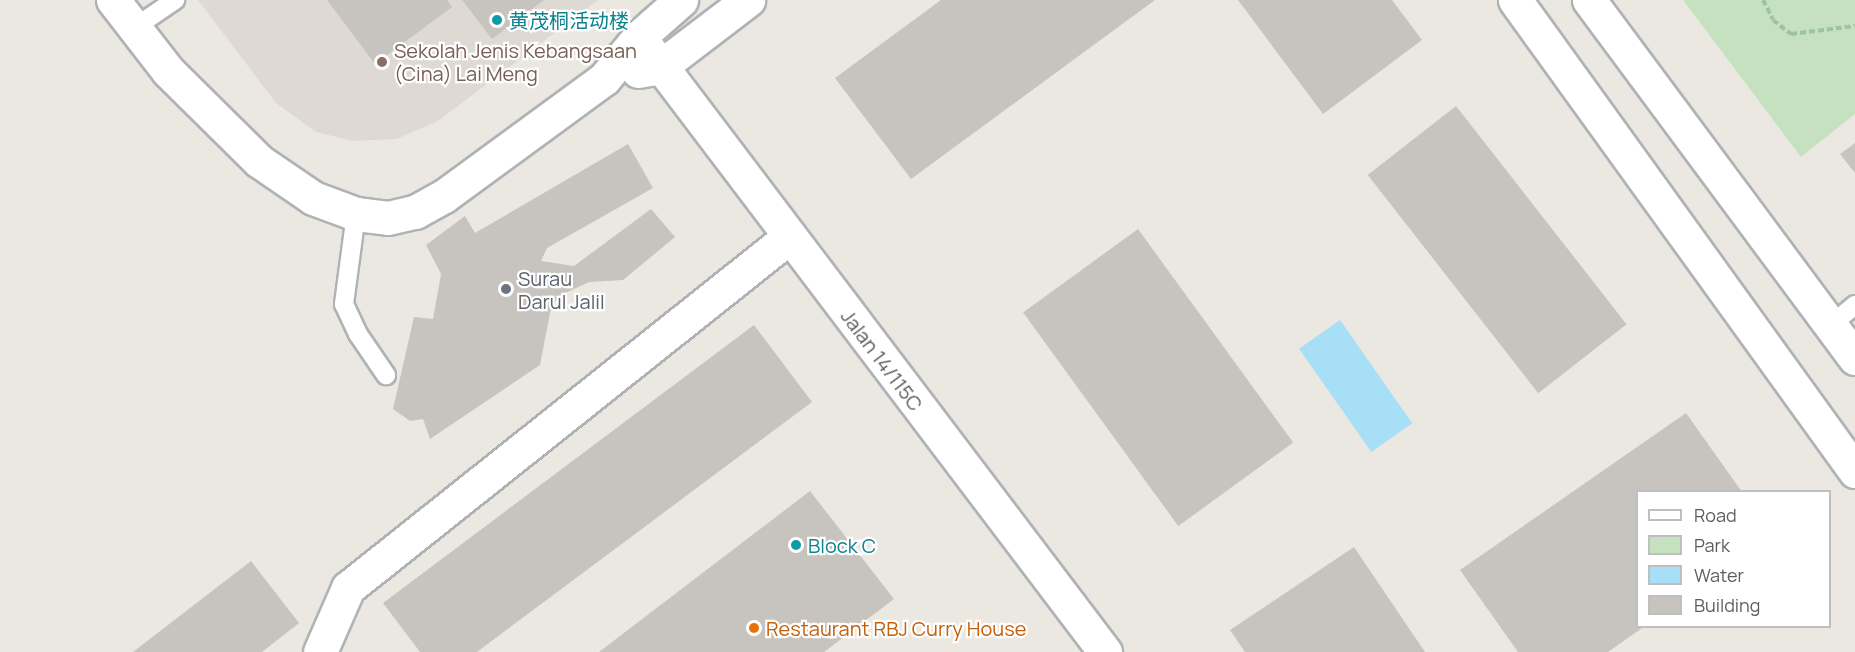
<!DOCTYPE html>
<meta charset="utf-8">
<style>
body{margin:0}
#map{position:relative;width:1855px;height:652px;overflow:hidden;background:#ebe8e2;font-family:Manrope,"Noto Sans SC",sans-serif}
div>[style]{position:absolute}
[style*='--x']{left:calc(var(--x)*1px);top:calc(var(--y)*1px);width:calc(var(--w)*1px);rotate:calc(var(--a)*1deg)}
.education>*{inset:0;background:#ded9d3}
.green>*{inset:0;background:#c5e1c0}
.water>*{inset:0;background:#a7dff6;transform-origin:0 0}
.building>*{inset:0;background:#c7c3be;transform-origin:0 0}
.path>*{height:4px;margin-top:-2px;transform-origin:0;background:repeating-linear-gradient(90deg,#9cc4a1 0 6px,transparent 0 9px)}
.roads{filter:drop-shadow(2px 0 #afb3b6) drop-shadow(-2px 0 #afb3b6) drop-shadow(0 2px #afb3b6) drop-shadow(0 -2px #afb3b6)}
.service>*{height:18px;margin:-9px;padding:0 9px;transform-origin:9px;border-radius:9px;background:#fff}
.minor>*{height:33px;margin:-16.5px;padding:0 16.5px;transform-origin:16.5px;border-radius:16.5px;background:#fff}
.dots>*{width:16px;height:16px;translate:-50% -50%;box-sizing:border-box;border:3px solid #fff;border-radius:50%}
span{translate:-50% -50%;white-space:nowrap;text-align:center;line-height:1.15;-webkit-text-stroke:4.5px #fff;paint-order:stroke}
.culture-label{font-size:20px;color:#0d838f}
.left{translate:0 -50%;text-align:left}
.education-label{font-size:20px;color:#785e54}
.worship-label{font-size:20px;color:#5b616d}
.street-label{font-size:20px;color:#5a5e61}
.food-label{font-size:20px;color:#c56008}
.legend{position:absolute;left:1636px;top:490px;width:195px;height:138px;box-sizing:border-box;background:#fff;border:2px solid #bdbfc0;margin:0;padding:8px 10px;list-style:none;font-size:18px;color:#5a5e61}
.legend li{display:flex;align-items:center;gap:12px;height:30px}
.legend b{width:30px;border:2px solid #bdbfc0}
</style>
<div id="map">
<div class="education">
<i style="clip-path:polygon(198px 0,598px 0,438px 121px,397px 139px,353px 141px,316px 132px,276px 103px)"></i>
</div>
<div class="green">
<i style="clip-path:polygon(1683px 0,1855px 0,1855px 114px,1801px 157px)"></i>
</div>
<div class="water">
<i style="left:1340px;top:320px;width:126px;height:50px;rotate:55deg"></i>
</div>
<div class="building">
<i style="clip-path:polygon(327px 0,447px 0,452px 7px,375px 64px)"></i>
<i style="clip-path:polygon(462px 0,544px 0,492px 39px)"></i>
<i style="clip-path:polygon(941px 0,1155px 0,911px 179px,835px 78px)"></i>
<i style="clip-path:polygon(1238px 0,1392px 0,1422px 40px,1323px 114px)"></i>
<i style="left:1456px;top:106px;width:277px;height:112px;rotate:52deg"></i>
<i style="clip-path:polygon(1855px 143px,1855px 173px,1840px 154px)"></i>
<i style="clip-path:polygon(628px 144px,653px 188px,547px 248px,541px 261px,574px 266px,651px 209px,675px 237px,623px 280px,589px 282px,559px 296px,551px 308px,540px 365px,430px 439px,423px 419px,410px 421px,393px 409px,414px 317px,433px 319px,441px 274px,426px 245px,465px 216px,475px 233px)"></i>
<i style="left:1138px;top:229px;width:264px;height:142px;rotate:54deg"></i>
<i style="clip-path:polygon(754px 325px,812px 402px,477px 652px,420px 652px,383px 603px)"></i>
<i style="clip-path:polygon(1686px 413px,1742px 492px,1638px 492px,1638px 626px,1645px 626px,1608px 652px,1518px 652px,1460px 570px)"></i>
<i style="clip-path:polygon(810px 491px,894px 599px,824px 652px,599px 652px)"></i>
<i style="clip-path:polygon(1354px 547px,1425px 652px,1245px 652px,1230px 630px)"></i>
<i style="clip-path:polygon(251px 561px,299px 623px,262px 652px,133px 652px)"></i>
</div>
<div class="path">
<i style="--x:1763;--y:0;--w:22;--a:63"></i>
<i style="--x:1773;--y:20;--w:23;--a:38"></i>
<i style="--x:1791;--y:34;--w:64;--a:-7.1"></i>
</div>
<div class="roads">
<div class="service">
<i style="--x:134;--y:28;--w:50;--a:-34.3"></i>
<i style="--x:356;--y:214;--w:91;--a:97.6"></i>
<i style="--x:344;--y:304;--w:33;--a:65"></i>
<i style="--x:358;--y:334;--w:50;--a:55.7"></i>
<i style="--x:1831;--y:325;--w:31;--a:-40"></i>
</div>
<div class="minor">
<i style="--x:113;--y:0;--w:90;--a:52.2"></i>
<i style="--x:168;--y:71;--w:128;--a:44.7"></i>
<i style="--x:259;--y:161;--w:65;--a:34.4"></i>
<i style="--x:313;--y:198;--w:46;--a:20.4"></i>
<i style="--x:356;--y:214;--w:32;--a:7"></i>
<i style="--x:388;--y:218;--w:28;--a:-13"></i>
<i style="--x:415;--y:212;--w:33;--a:-29"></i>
<i style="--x:444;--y:196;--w:198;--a:-36.2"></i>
<i style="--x:604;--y:79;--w:55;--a:-50.2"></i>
<i style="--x:639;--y:37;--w:56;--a:-41.4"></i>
<i style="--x:1515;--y:0;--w:581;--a:54.18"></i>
<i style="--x:1589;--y:0;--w:446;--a:53.4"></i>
<i style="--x:639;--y:37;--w:772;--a:52.85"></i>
<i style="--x:638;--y:71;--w:22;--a:-10"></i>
<i style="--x:660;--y:67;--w:111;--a:-37.3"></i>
<i style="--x:320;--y:652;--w:70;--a:-66.4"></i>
<i style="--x:348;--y:588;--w:564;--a:-38.52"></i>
</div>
</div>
<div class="dots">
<i style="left:497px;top:20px;background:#0f9aa8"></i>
<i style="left:382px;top:62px;background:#8d6e63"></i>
<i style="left:506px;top:289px;background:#6b7280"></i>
<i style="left:796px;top:545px;background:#0f9aa8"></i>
<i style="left:754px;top:628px;background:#e8710a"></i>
</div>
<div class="culture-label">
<span class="left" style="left:509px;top:20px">黄茂桐活动楼</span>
<span class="left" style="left:808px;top:545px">Block C</span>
</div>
<div class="education-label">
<span class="left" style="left:394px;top:62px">Sekolah Jenis Kebangsaan<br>(Cina) Lai Meng</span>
</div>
<div class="worship-label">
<span class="left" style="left:518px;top:290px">Surau<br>Darul Jalil</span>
</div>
<div class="street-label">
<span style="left:882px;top:360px;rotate:53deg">Jalan 14/115C</span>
</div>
<div class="food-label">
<span class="left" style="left:766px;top:628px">Restaurant RBJ Curry House</span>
</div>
<ul class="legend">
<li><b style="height:8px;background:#fff"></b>Road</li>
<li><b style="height:16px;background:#c5e1c0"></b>Park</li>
<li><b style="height:16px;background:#a7dff6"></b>Water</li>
<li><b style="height:16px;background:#c7c3be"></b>Building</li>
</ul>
</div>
